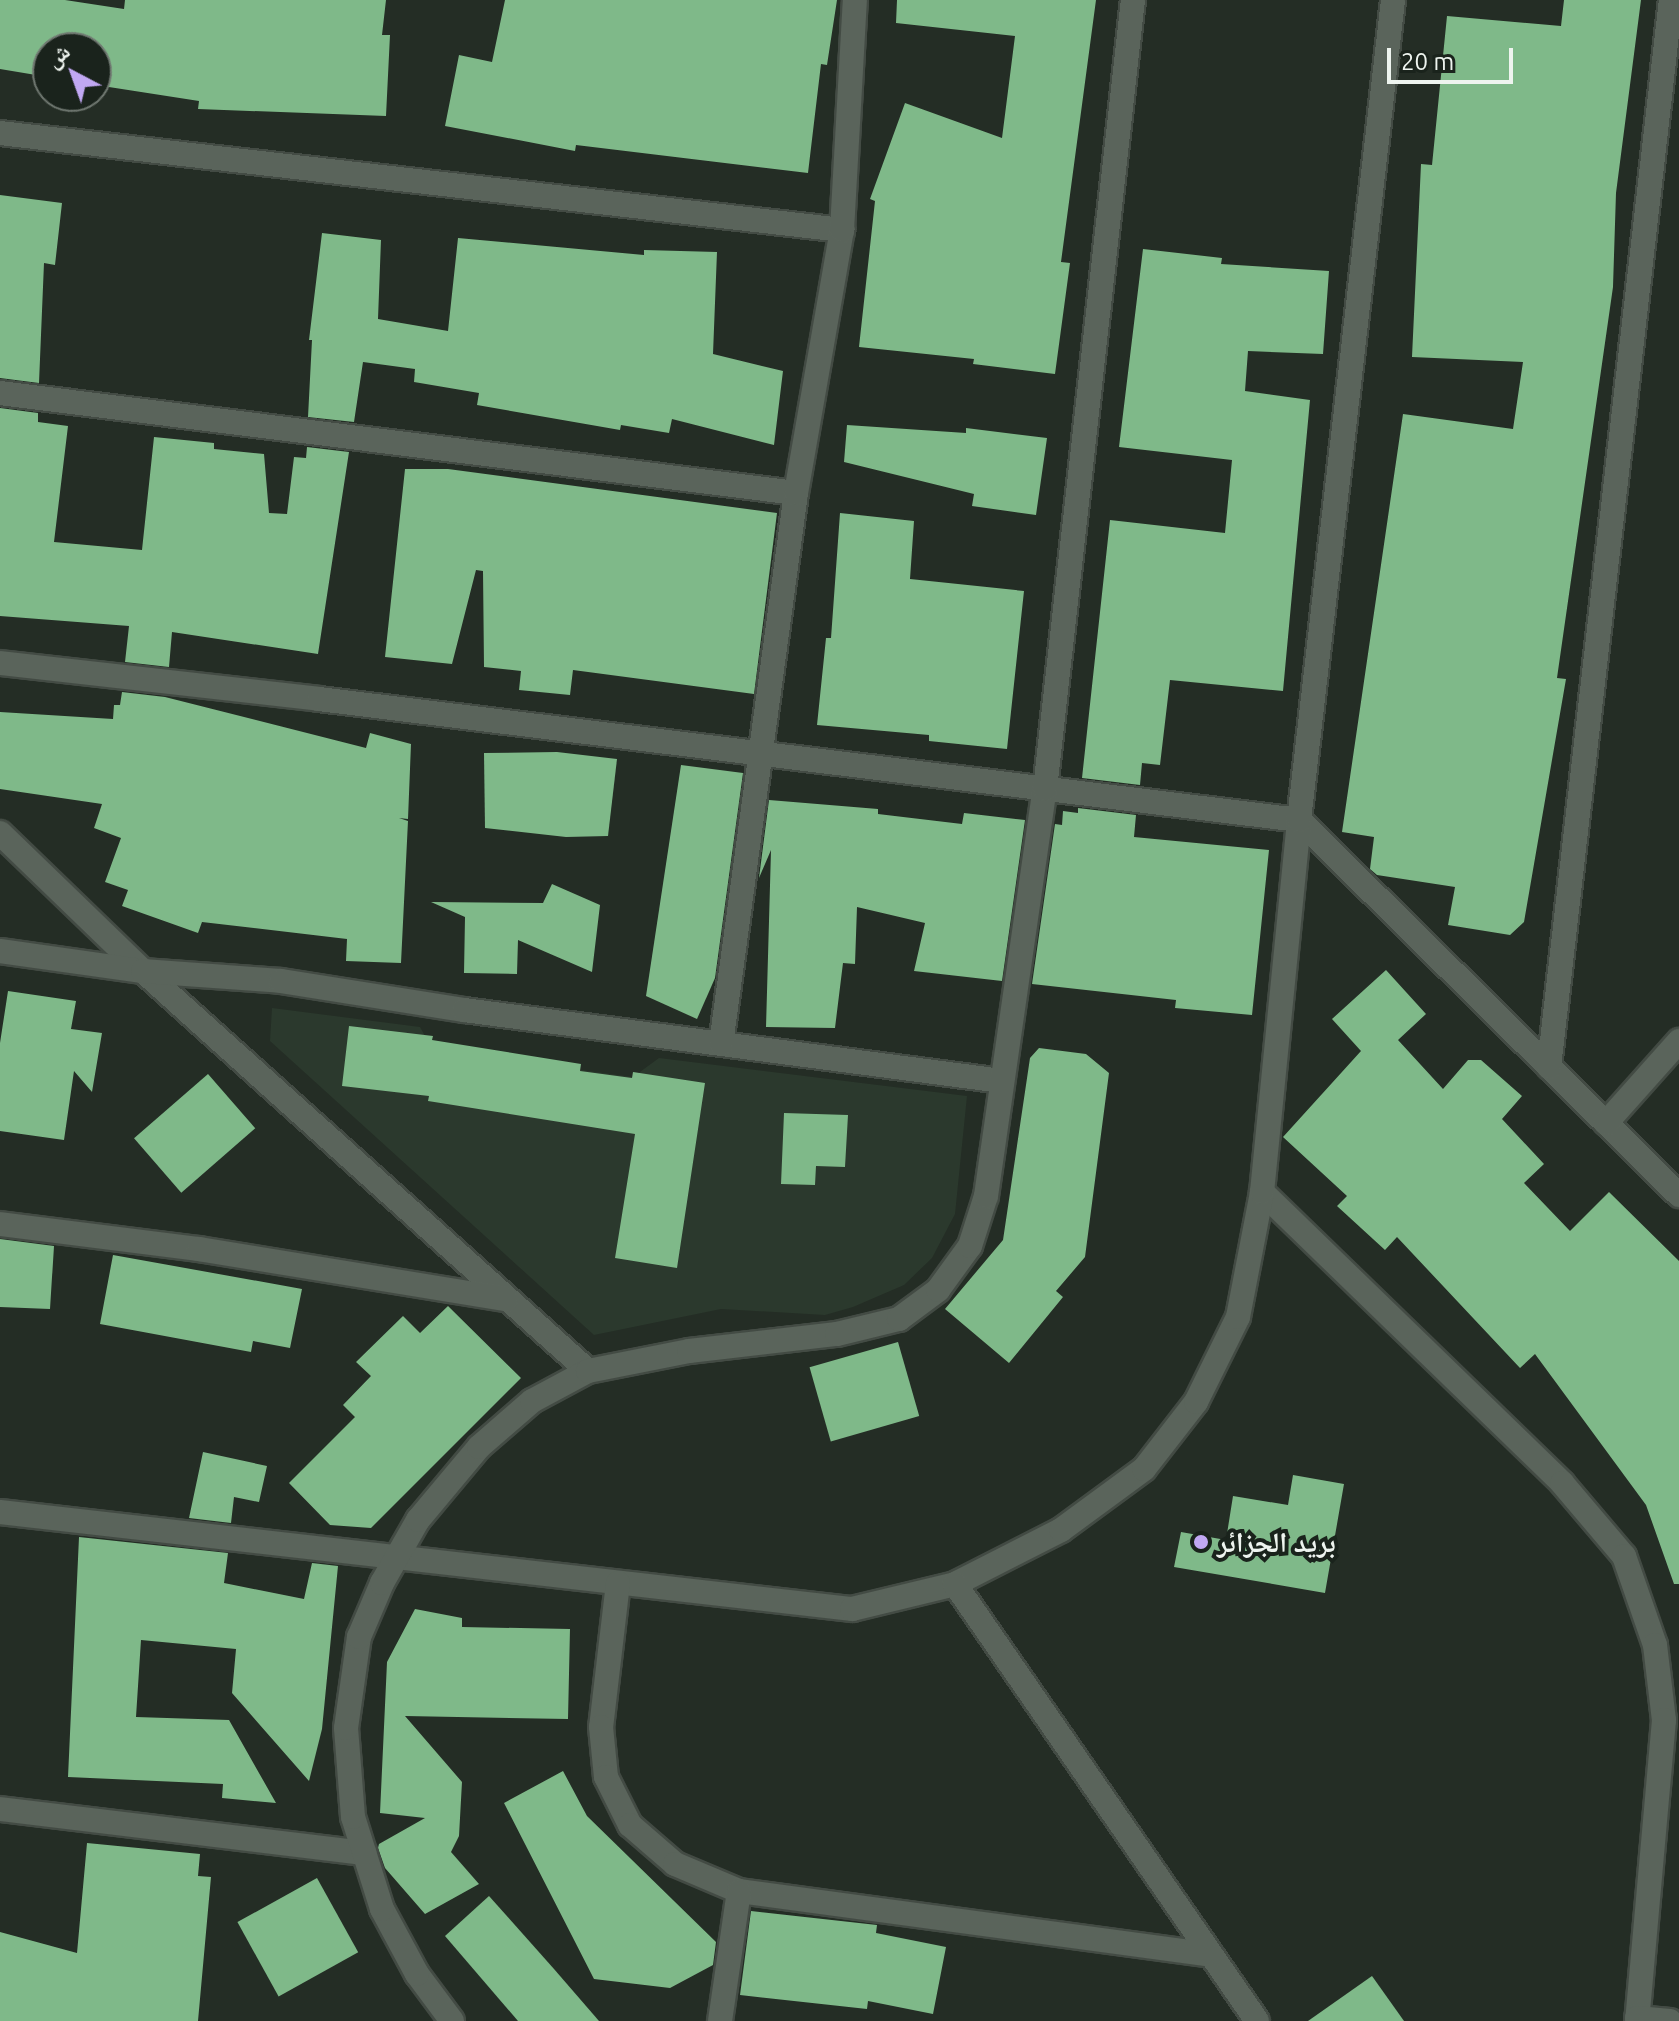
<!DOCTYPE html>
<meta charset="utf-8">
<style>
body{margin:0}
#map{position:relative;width:1679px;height:2021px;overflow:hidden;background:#242d25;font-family:Ubuntu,"Noto Naskh Arabic",sans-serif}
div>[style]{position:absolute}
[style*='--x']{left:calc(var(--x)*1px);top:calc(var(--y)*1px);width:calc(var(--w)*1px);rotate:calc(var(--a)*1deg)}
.built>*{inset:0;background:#2b392d}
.building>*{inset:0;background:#7fb989;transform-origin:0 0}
.roads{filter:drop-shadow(2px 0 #434b44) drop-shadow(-2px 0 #434b44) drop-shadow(0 2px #434b44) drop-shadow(0 -2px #434b44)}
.minor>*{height:24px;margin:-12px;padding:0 12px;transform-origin:12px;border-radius:12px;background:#5a645b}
.dots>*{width:22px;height:22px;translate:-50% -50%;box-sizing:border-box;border:4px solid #1a231c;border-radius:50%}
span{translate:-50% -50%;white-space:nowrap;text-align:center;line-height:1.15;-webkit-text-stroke:8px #1a231c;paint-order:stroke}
.poi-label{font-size:28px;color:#eef4ef;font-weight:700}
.left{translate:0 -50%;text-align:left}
.north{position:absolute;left:32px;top:32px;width:80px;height:80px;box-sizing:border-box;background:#1a231c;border:2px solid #6f7770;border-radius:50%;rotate:319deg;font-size:22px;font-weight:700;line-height:32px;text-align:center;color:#eef4ef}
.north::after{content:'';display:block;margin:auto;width:28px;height:36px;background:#c1a8f3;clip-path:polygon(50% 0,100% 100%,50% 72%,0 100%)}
.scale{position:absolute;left:1387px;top:48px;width:126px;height:36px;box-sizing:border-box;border:4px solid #eef4ef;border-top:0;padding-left:10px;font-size:24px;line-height:28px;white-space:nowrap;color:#eef4ef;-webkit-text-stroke:6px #1a231c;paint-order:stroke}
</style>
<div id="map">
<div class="built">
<i style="clip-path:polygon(272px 1008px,420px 1027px,433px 1050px,633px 1077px,659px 1058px,967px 1096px,955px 1214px,932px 1258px,904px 1285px,853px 1307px,825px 1315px,721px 1309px,594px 1335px,270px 1041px)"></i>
</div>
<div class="building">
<i style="clip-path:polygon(0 0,65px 0,124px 9px,125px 0,386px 0,382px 35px,390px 35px,386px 116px,198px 109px,199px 101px,96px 85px,96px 48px,48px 48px,48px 77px,0 69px)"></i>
<i style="clip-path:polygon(505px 0,837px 0,827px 65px,821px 64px,808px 173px,576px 145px,575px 151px,445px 126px,459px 55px,492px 62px)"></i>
<i style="clip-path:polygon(897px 0,1096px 0,1061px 262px,1070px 263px,1055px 374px,973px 364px,974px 359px,859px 347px,875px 201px,870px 199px,905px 103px,1002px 138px,1015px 36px,896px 23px)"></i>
<i style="clip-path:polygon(1564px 0,1641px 0,1616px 193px,1613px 287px,1557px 678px,1566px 679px,1524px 922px,1510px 935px,1448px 925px,1455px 887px,1377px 875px,1370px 869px,1374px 837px,1342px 832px,1403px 414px,1513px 429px,1523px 362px,1412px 357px,1421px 164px,1432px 165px,1447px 16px,1561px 26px)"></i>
<i style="clip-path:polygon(0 195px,62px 203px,55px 265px,44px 263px,39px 383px,0 378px)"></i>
<i style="clip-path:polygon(322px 233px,381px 240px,378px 319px,448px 331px,458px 238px,644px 255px,644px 250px,717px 252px,713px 354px,783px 371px,774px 445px,672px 419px,669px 433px,621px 425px,620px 430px,477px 405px,479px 393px,414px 382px,415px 369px,363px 362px,354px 422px,308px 417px,312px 340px,309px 340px)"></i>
<i style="clip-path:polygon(1143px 249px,1222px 258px,1221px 264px,1329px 271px,1323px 354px,1248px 351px,1245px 391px,1310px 400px,1283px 691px,1170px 680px,1160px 765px,1142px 763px,1140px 785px,1082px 778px,1110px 520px,1225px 533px,1232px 460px,1119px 447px)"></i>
<i style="clip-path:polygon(0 408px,38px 413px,38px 422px,68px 426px,54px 542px,142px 550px,154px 437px,214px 443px,214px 449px,264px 454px,269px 513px,287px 514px,294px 457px,306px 458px,307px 447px,349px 452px,318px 654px,172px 632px,169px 667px,125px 662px,129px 626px,0 616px)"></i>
<i style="clip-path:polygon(847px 425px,966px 433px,966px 428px,1047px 438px,1036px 515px,972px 506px,974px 494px,844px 462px)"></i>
<i style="clip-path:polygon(405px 469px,448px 469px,777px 513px,754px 694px,573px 670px,570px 695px,519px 690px,521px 671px,484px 667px,483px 571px,476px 570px,452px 664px,385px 657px)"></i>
<i style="clip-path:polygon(840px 513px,914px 521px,910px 579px,1024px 591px,1007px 749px,929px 741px,929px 735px,817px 725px,826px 638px,831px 638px)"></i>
<i style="clip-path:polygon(122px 692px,165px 697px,366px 748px,370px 733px,411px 744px,408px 819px,399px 818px,408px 821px,401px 963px,346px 961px,347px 939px,202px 922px,198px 933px,122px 906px,128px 890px,105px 882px,121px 838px,94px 828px,102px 804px,0 789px,0 712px,113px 719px,114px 705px,120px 705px)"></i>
<i style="clip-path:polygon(557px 752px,617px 759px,608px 836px,566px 837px,485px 828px,484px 753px)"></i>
<i style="clip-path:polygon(681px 765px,743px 773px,715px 978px,697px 1019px,646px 996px)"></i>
<i style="clip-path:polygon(769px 800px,878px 809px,878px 814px,962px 824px,964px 813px,1025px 820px,1002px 981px,914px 971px,925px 923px,857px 907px,855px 964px,843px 963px,835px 1028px,766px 1027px,771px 850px,759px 878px)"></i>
<i style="clip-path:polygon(1078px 808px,1136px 815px,1134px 837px,1269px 850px,1252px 1015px,1175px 1008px,1176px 1000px,1032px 984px,1055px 824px,1062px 825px,1063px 811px,1078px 813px)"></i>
<i style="clip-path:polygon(552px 884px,600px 905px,592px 972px,518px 940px,517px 974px,464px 973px,465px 917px,431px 902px,543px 903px)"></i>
<i style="clip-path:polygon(1386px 970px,1426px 1014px,1398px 1040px,1443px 1089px,1468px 1060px,1481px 1060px,1522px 1096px,1502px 1119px,1544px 1164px,1524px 1183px,1570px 1231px,1609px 1192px,1679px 1261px,1679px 1584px,1674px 1584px,1646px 1505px,1535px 1354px,1520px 1368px,1397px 1237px,1385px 1250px,1337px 1206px,1347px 1196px,1283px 1137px,1361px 1051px,1332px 1019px)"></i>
<i style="clip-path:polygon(8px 991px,76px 1001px,71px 1029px,102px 1033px,92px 1092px,74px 1071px,64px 1140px,0 1131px,0 1043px)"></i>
<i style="clip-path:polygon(349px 1026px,433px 1036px,432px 1040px,581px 1064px,580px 1071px,632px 1078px,633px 1072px,705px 1083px,677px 1268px,615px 1258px,635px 1134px,428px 1101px,429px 1096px,342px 1086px)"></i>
<i style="clip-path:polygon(1039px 1048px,1086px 1054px,1109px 1073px,1085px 1257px,1056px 1291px,1063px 1297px,1009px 1363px,945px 1309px,1003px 1240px,1030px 1058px)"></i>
<i style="left:208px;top:1074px;width:72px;height:98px;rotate:49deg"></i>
<i style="clip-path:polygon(784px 1113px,848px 1115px,845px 1167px,816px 1166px,815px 1185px,781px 1184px)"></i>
<i style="clip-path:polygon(0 1239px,54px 1246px,50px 1309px,0 1307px)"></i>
<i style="clip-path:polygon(113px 1255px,302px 1289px,290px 1348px,253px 1341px,251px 1352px,100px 1324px)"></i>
<i style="clip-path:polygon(448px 1306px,521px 1378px,371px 1528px,330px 1525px,289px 1483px,355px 1417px,343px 1405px,371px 1376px,356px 1362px,403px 1316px,420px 1333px)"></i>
<i style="left:898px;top:1342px;width:77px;height:92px;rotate:74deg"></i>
<i style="clip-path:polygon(203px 1452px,267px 1466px,259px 1502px,234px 1497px,231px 1523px,189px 1518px)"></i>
<i style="clip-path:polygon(1293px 1475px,1344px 1484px,1325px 1593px,1174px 1567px,1181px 1532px,1226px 1540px,1233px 1496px,1288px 1505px)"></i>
<i style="clip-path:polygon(79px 1537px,228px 1553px,224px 1583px,304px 1599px,312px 1563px,338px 1566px,322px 1729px,309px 1781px,232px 1693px,236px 1649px,141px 1640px,136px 1717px,229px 1720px,276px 1803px,222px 1798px,223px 1784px,68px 1777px)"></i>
<i style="clip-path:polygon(415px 1609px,462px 1618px,462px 1627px,570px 1629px,568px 1719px,405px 1716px,462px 1782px,459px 1836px,451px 1852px,479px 1884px,425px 1914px,385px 1868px,378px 1848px,379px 1844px,425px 1818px,380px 1813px,387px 1662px)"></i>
<i style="clip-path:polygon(563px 1771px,587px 1816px,716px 1942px,713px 1965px,670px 1988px,594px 1979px,504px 1803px)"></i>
<i style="clip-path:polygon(87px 1843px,200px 1854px,198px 1876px,211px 1877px,198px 2021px,0 2021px,0 1932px,77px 1953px)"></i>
<i style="left:317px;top:1878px;width:85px;height:91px;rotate:61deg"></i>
<i style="clip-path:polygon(489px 1896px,554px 1969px,599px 2021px,518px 2021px,445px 1936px)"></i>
<i style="clip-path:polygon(751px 1911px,877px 1925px,876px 1933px,946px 1947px,933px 2014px,868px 2001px,867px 2009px,740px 1995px)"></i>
<i style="clip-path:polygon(1372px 1976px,1404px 2021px,1308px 2021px)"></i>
</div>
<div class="roads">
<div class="minor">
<i style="--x:0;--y:133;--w:848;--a:6.57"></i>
<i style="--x:0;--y:393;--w:802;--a:7.16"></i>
<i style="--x:0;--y:663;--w:321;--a:6.4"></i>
<i style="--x:319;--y:699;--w:987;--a:7.04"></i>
<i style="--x:1299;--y:820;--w:534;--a:44.62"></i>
<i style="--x:0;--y:833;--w:199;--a:44"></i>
<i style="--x:143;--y:971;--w:598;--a:41.95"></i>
<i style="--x:0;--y:951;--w:144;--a:8"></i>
<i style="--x:143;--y:971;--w:138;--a:4.1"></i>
<i style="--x:281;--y:981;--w:185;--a:9"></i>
<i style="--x:464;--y:1010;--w:543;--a:7.52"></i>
<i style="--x:721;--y:1044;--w:556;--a:-82.25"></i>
<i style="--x:796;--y:493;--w:267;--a:-80.1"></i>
<i style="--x:842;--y:230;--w:230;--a:-86.8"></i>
<i style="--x:1549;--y:1067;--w:1074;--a:-83.48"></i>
<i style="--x:1606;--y:1123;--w:110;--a:-48.3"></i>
<i style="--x:1262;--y:1192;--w:418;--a:44.1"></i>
<i style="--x:1562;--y:1483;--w:96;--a:49.7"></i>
<i style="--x:1624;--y:1556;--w:94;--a:70.8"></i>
<i style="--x:1655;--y:1645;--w:76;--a:83.2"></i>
<i style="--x:1664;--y:1720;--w:302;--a:95.1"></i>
<i style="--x:0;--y:1224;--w:201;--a:7.2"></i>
<i style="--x:199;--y:1249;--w:311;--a:9.3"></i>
<i style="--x:0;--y:1512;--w:858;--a:6.5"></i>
<i style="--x:852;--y:1609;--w:106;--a:-13.6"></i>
<i style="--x:955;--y:1584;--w:119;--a:-27"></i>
<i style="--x:1061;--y:1530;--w:103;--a:-36.3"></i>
<i style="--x:1144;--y:1469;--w:85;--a:-52.2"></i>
<i style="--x:1196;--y:1402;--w:95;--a:-63.7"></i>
<i style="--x:1238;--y:1317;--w:127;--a:-79.1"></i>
<i style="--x:1262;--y:1192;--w:374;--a:-84.3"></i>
<i style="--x:1299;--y:820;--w:825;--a:-83.46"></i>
<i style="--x:618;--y:1583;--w:145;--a:96.7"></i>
<i style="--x:601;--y:1727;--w:50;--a:84.3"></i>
<i style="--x:606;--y:1777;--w:54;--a:63.4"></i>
<i style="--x:630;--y:1825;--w:60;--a:40.9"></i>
<i style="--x:675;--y:1864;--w:69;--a:22.9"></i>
<i style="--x:739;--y:1891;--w:476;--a:7.7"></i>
<i style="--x:955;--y:1584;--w:531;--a:55.35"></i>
<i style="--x:0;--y:1809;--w:367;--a:6.9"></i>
<i style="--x:1637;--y:2018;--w:33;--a:5"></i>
<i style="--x:452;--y:2021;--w:59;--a:-126.7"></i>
<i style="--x:417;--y:1974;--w:74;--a:-118.3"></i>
<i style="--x:382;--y:1909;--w:96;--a:-107.5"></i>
<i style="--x:353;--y:1817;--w:89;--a:-94.5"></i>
<i style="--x:346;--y:1728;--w:92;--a:-81.9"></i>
<i style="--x:359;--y:1637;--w:59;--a:-66.9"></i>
<i style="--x:382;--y:1583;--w:73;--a:-60.3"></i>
<i style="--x:418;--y:1520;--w:95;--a:-50.1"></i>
<i style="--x:479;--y:1447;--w:70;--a:-41"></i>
<i style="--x:532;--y:1401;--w:64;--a:-28.2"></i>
<i style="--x:588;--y:1371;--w:103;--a:-11.2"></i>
<i style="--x:689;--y:1351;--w:149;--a:-6.6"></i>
<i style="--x:837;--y:1334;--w:64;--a:-13.6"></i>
<i style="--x:899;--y:1319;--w:49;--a:-36.6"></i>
<i style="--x:938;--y:1290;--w:54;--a:-54"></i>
<i style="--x:970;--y:1246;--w:52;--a:-72.3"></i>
<i style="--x:986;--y:1196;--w:411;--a:-81.8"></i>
<i style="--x:1045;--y:789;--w:794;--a:-83.64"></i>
<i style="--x:720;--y:2021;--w:131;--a:-81.7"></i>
</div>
</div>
<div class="dots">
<i style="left:1201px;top:1542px;background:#c1a8f3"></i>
</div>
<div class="poi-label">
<span class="left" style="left:1217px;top:1542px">بريد الجزائر</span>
</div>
<div class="north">ش</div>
<div class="scale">20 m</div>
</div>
